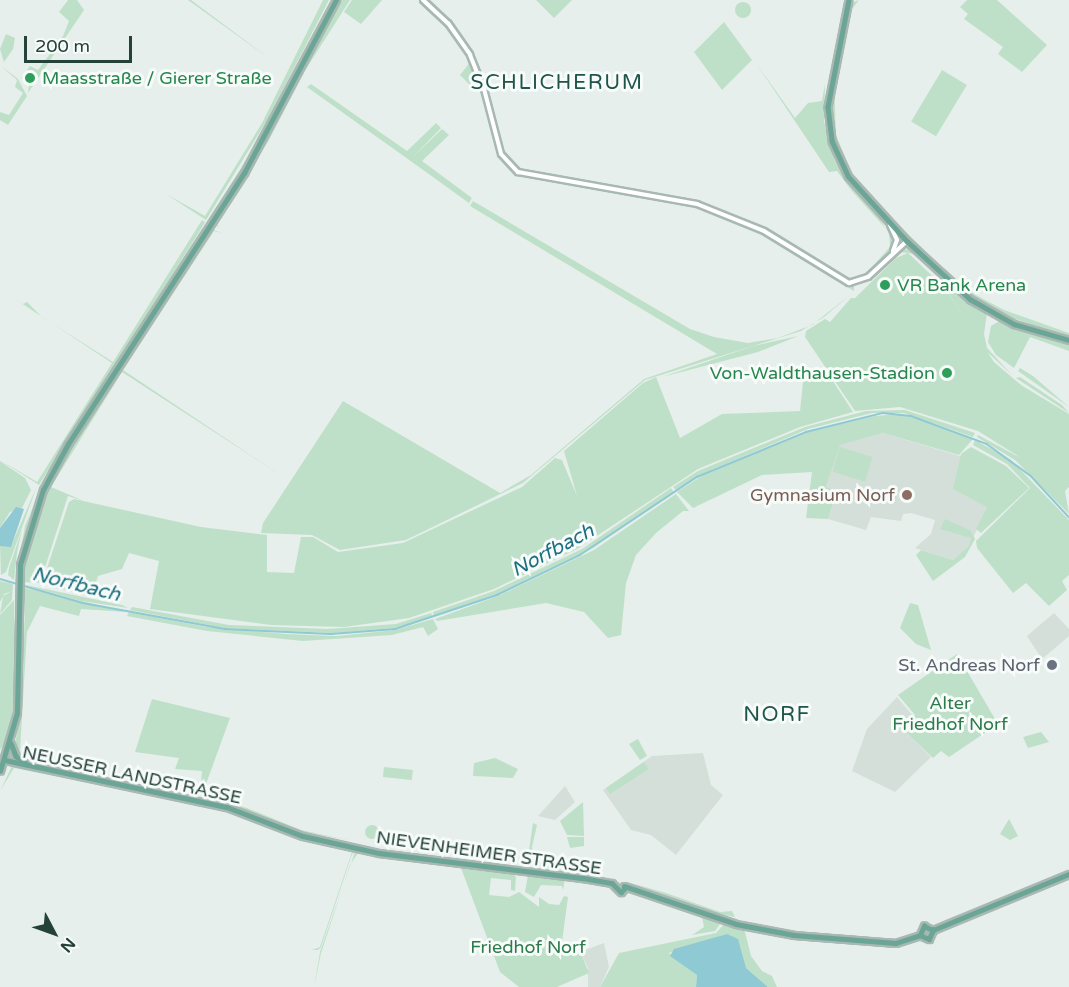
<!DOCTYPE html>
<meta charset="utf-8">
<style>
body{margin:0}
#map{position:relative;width:1069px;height:987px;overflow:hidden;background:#e6efeb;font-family:"Varela Round",sans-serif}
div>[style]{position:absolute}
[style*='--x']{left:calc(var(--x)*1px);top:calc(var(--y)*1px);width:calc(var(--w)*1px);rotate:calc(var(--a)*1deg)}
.built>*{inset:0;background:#d4dfda}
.green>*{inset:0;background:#bfe0c8;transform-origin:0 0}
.round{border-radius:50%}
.water>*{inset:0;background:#8ec9d4}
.stream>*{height:1.5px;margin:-0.75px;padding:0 0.75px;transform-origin:0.75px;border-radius:0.75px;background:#8ec9d4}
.roads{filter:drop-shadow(2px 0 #a8b8b2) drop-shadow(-2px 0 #a8b8b2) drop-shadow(0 2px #a8b8b2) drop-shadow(0 -2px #a8b8b2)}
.minor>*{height:4px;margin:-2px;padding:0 2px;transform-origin:2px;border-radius:2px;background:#fff}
.major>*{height:4.5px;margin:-2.25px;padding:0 2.25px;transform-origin:2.25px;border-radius:2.25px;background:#6aa596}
.dots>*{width:16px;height:16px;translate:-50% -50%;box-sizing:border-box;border:3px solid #f7fbf9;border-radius:50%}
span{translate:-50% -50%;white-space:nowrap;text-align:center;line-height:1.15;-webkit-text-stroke:6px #f7fbf9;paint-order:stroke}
.leisure-label{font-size:18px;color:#27864d}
.left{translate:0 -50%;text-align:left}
.right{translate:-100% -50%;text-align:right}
.education-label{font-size:18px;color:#785e54}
.worship-label{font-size:18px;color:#5b616d}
.park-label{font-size:18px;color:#2d7a4b}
.street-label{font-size:18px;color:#24423a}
.water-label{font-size:20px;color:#1c6f80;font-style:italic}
.quarter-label{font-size:21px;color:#1f5548;letter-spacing:1.5px}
.north{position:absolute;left:24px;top:903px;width:60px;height:60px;-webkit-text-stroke:4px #f7fbf9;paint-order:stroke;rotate:131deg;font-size:16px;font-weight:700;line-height:24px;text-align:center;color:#24423a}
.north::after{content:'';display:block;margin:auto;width:21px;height:27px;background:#24423a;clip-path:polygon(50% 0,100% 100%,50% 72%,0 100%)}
.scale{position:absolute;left:24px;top:36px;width:108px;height:27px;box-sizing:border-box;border:3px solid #24423a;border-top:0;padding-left:8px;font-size:18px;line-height:21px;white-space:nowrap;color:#24423a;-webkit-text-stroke:4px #f7fbf9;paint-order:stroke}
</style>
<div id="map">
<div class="built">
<i style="clip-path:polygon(883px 433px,963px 457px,987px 507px,969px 547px,953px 560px,915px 548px,931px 534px,935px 520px,911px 513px,903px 514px,901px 521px,871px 517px,866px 530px,828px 519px,837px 491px,826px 487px,839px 445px)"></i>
<i style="clip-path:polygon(1054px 613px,1069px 629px,1069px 636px,1042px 659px,1027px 636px)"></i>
<i style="clip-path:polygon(897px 697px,913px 716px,902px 729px,931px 757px,895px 792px,852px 771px,867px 729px)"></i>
<i style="clip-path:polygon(703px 753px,711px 785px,723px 795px,676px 855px,651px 835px,631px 830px,603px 790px,652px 756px)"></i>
<i style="clip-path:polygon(565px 786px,575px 802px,555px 820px,538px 816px)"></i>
<i style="clip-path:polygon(604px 943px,609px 967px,600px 987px,588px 987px,588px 968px,580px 952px)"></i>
</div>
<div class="green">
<i style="clip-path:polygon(68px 0,77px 0,84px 10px,28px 93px,29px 84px,21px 78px,30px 66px,38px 70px,63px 36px,69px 21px,59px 12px)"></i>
<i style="clip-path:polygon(188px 0,191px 0,274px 62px,270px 59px)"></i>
<i style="clip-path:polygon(323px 0,329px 0,269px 117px,206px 220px,166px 194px,205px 216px,262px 123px)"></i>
<i style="clip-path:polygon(331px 0,278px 107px,240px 176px,208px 220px,254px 148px)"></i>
<i style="clip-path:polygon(339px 0,350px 0,306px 69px,269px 140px,217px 224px,219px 228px,215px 224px,259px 152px)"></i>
<i style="clip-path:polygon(352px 0,382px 0,361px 24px,344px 12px)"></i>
<i style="clip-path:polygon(536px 0,572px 0,554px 18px)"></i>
<i style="clip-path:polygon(859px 0,852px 9px,834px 83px,836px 135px,854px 179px,924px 250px,922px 251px,855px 182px,833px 136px,830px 106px,833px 78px,851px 3px)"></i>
<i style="clip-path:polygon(967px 0,997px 0,1047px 45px,1022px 72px,998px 54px,1003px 47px,964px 19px,968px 14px,960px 7px)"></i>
<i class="round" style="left:735px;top:2px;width:16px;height:16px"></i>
<i style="clip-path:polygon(724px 22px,752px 60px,722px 90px,694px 52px)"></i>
<i style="clip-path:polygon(6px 34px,15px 38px,13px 49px,4px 62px,0 49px)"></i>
<i style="clip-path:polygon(471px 61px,481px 88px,476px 91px,460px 75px)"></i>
<i style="clip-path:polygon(756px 63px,795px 118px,808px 103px,822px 101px,825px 84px,824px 122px,835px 161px,851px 187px,879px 218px,891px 236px,893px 247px,868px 275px,852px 281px,846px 280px,769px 231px,723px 211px,770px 230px,844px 278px,863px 277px,890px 247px,889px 232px,851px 190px,837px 171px,829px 172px)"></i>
<i style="clip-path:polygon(0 65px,18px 79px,27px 96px,8px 125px,0 120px,0 112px,9px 115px,23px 93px,15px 87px,17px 80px)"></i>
<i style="left:942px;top:70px;width:29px;height:60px;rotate:31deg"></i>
<i style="clip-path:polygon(311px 84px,407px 151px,436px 123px,441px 128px,414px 156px,442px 129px,449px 135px,422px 161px,472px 198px,469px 203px,419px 167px,307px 87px)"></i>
<i style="clip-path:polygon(473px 201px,690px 329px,714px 337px,748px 343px,778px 338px,812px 325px,850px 295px,824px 317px,801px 331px,645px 380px,523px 483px,406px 540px,340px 550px,312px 535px,261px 533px,263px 523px,343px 401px,500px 493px,531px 475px,644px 379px,717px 354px,470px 206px)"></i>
<i style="clip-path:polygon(202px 220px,205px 222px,198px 234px,39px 485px,0 460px,37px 482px,112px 363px,0 289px,23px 304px,27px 302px,42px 317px,113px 362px)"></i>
<i style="clip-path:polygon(206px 224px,52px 466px,30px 516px,17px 572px,25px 526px,52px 462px)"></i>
<i style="clip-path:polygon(211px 229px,222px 233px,214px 231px,123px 370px,282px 476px,122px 372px,51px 487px,84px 501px,68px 496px,40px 583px,21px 582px,25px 553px,42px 499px,59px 463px)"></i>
<i style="clip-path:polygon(907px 249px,913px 251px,987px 313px,984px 334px,987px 348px,1012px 375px,985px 350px,938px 277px,914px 254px,900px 252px)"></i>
<i style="clip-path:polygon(908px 253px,944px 287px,994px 362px,1021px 385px,1069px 414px,1069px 487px,1065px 491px,1069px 514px,1015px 460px,977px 437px,978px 435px,1021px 458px,978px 431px,900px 407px,855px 411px,805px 337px,806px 331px,825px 319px,830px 322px,851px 298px,855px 298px,896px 258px)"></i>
<i style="clip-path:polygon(811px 265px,839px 282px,854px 285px,854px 291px)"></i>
<i style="clip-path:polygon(944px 268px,974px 294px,1004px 310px,1069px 333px,1069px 338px,1001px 314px,969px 296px,942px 271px)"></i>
<i style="clip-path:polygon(1001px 320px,1069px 342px,1069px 351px,1030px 337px,1014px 368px,996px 355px,988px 342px,991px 326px)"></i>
<i style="clip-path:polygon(798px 336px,758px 352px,662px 377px,753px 346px)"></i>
<i style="clip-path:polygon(1020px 368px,1033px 376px,1069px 407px,1018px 371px)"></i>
<i style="clip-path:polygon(827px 372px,853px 412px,800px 427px,698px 469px,577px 549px,494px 589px,409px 618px,344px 627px,271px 625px,150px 609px,159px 561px,129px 553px,122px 569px,98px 576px,92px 597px,48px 586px,43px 580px,69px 502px,74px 499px,201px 527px,267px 535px,267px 572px,294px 573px,301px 537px,313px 537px,338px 552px,403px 543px,522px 487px,555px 458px,562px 460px,577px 496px,564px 451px,643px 383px,656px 377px,680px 438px,722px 414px,800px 411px,803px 382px)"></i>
<i style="clip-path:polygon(1020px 377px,1062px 405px,1069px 413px,1016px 378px)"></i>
<i style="clip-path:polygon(905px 410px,975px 433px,973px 437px,904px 413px,872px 413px,808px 429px,697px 476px,676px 490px,673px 487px,698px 471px,805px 427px,866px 411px)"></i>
<i style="clip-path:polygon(902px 414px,973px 439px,959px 455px,883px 433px,840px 445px,826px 487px,837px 491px,828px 519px,806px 518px,812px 472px,762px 475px,693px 508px,677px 492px,700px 477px,807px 432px,874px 416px)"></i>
<i style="clip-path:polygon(975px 440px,1011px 460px,1069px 520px,1069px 575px,1062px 581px,1067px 590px,1049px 606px,1026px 583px,1013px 593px,977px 548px,976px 541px,1030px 488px,1007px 464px,973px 445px)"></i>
<i style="left:840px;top:447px;width:34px;height:26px;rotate:17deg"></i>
<i style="clip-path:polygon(971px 447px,1006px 466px,1029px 488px,981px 533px,976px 529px,987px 507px,953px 489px,961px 454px)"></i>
<i style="clip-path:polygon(0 461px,25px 478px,31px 490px,22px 508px,10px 512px,0 528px)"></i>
<i style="clip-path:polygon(37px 486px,6px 572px,1px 575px,0 546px,11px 546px)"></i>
<i style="clip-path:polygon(671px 488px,674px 492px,593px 548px,497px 594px,434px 616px,433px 612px,494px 591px,582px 549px)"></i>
<i style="clip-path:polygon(676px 494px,689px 511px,683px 511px,656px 533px,636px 555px,626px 583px,621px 635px,608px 638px,584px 612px,546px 603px,437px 621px,435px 619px,498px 596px,594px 550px)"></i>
<i style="clip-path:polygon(945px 519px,970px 530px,975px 539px,965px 557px,933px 581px,916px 555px,921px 550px,953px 560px,969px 546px,971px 538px,940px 529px)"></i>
<i style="clip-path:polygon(22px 529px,17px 553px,14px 580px,8px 575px,9px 568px)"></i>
<i style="clip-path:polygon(0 581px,13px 584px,12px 600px,0 614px,3px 596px,12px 591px,4px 594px,0 602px)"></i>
<i style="clip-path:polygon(21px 584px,122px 605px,128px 608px,81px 601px)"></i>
<i style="clip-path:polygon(21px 587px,127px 612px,81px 609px,79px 616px,40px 606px,27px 632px,20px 751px,66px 769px,39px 763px,15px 750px,21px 686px,22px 596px,24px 636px,25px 604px)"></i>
<i style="clip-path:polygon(14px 600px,16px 697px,7px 740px,0 750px,0 615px)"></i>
<i style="clip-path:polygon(910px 603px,918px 605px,931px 650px,916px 644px,900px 628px)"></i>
<i style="clip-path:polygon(132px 607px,229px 625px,327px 629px,396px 624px,431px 613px,433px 617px,394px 628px,333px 633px,224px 628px,130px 610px)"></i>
<i style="clip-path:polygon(129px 612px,206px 627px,287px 634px,337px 636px,395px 630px,433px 619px,438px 629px,428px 636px,423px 627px,392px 635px,303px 641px,207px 631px,127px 616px)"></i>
<i style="clip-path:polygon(957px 654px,998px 724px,949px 757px,941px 751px,933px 758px,902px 729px,915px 715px,898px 695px)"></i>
<i style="clip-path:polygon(152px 699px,230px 718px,206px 784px,201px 783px,202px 771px,175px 769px,179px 758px,135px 752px)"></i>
<i style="clip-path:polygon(1041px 732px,1049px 742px,1028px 748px,1023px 737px)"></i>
<i style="clip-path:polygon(638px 739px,647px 756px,640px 760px,629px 744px)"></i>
<i style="clip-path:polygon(495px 758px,518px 769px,513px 778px,473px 776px,474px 763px)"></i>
<i style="clip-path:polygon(644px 762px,649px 769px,610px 794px,606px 788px)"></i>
<i style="clip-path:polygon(12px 766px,212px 805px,234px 811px,259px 821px,226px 810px,14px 768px,0 791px)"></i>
<i style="left:384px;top:767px;width:29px;height:10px;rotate:6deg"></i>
<i style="clip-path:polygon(202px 795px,247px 808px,301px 830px,352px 841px,300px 831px)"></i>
<i style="clip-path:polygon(583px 802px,584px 836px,567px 835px,560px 821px)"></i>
<i style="clip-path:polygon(1009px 819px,1018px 836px,1010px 840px,1000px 834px)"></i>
<i style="clip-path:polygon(533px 823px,537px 825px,532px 847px,535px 859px,566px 872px,527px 864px)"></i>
<i class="round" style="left:365px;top:825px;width:14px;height:14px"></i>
<i style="clip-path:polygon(270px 826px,352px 851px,353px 853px,351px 857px,321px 947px,318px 950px,312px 950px,320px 947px,352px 852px,285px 835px)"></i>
<i style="clip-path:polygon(567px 837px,584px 837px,584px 846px,570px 848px)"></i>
<i style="clip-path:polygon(358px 851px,513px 873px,516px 877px,515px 891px,511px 890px,511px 880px,491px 878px,489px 895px,509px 897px,519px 892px,539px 907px,539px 897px,549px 904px,559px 905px,564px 896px,568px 897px,562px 942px,574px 950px,579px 949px,589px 973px,557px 987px,519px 987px,500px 972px,461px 868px,358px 853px,350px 865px,321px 953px,314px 987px,320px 952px,355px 852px)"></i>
<i style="clip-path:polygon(528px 875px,565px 879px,563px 890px,562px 886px,541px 885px,534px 897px,525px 892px)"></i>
<i style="clip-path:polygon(627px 882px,666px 893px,720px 912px,732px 911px,735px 917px,719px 914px)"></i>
<i style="clip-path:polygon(631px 891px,722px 921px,715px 931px,692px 935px,704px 927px,702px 917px)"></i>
<i style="clip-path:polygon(726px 922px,744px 928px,751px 956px,762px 971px,772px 976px,777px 987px,768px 987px,746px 968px,727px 934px,669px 953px,697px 975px,696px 987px,600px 987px,619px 953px,716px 933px)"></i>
</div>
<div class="water">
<i style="clip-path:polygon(16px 507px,24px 509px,11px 547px,0 546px,0 528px)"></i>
<i style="clip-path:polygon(727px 934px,738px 939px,746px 968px,768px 987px,696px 987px,697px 975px,670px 956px,674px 949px)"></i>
</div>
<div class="stream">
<i style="--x:0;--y:579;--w:86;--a:16.1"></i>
<i style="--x:83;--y:603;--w:144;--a:10.4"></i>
<i style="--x:225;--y:629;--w:106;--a:2.7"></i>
<i style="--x:331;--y:634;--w:64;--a:-4.5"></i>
<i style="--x:395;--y:629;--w:108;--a:-18.4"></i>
<i style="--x:497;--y:595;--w:92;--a:-25.7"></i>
<i style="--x:580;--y:555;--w:141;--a:-33.7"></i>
<i style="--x:697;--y:477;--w:118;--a:-22.4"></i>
<i style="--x:806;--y:432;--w:79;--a:-13.9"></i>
<i style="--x:883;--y:413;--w:28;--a:6"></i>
<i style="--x:911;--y:416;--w:81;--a:20.2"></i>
<i style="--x:987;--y:444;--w:54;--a:36"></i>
<i style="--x:1031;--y:476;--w:56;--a:47.2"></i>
</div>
<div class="roads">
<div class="minor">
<i style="--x:423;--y:0;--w:34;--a:43"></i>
<i style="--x:448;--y:23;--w:39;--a:55"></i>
<i style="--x:470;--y:55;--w:37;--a:68"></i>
<i style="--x:484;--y:89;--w:67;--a:75.3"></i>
<i style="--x:501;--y:154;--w:25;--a:47"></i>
<i style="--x:518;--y:172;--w:182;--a:10.1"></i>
<i style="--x:697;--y:204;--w:72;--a:21.9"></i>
<i style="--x:764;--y:231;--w:100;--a:31.5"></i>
<i style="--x:849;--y:283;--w:20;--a:-18"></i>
<i style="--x:868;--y:277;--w:53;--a:-42.7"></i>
<i style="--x:890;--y:225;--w:17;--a:65"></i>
<i style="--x:897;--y:240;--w:12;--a:110"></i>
</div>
<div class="major">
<i style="--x:849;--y:0;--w:109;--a:101.1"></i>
<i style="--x:828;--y:107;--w:34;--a:83"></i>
<i style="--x:832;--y:141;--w:38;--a:65"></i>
<i style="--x:848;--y:176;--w:88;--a:47.8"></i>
<i style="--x:907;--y:241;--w:86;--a:42.6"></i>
<i style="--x:970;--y:299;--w:51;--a:29.6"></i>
<i style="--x:1014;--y:324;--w:57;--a:16.2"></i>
<i style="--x:11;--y:743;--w:14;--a:69"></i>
<i style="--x:16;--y:756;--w:14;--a:36"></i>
<i style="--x:5;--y:760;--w:227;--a:12"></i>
<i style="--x:227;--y:807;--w:81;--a:20.9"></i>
<i style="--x:303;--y:836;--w:78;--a:12.6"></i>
<i style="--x:379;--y:853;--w:206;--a:7"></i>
<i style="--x:583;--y:878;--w:29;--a:10"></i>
<i style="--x:612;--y:883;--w:13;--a:45"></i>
<i style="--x:621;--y:892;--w:6;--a:-45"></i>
<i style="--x:0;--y:771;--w:60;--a:-73.7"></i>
<i style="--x:17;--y:713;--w:148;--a:-88.8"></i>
<i style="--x:20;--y:565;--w:78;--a:-73"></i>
<i style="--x:43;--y:490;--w:52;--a:-61.5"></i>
<i style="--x:68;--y:444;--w:323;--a:-57"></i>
<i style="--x:244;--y:173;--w:196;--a:-62"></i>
<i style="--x:624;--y:886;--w:118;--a:18.7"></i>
<i style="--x:736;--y:924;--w:59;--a:10.7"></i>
<i style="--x:794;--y:935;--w:102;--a:4.5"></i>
<i style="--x:896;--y:943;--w:25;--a:-18"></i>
<i style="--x:933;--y:930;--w:147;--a:-22.4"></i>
<i style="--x:920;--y:935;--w:10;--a:-66"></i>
<i style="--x:924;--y:926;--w:10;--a:24"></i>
<i style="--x:920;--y:935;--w:10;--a:24"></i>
<i style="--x:929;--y:939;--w:10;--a:-66"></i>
</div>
</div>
<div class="dots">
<i style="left:30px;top:78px;background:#2e9e5b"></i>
<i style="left:885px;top:285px;background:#2e9e5b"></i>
<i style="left:947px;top:373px;background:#2e9e5b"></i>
<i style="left:907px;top:495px;background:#8d6e63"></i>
<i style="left:1052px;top:665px;background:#6b7280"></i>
</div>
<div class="leisure-label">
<span class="left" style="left:42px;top:78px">Maasstraße / Gierer Straße</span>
<span class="left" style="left:897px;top:285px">VR Bank Arena</span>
<span class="right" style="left:935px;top:373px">Von-Waldthausen-Stadion</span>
</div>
<div class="education-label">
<span class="right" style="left:895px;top:495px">Gymnasium Norf</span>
</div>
<div class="worship-label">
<span class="right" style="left:1040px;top:665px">St. Andreas Norf</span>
</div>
<div class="park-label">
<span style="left:950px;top:714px">Alter<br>Friedhof Norf</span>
<span style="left:528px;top:947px">Friedhof Norf</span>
</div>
<div class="street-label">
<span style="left:132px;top:775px;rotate:12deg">NEUSSER LANDSTRASSE</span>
<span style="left:489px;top:853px;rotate:8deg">NIEVENHEIMER STRASSE</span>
</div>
<div class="water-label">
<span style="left:553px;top:551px;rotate:-28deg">Norfbach</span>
<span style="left:76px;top:585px;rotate:14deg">Norfbach</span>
</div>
<div class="quarter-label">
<span style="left:557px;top:83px">SCHLICHERUM</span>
<span style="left:777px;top:715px">NORF</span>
</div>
<div class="north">N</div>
<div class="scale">200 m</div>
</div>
